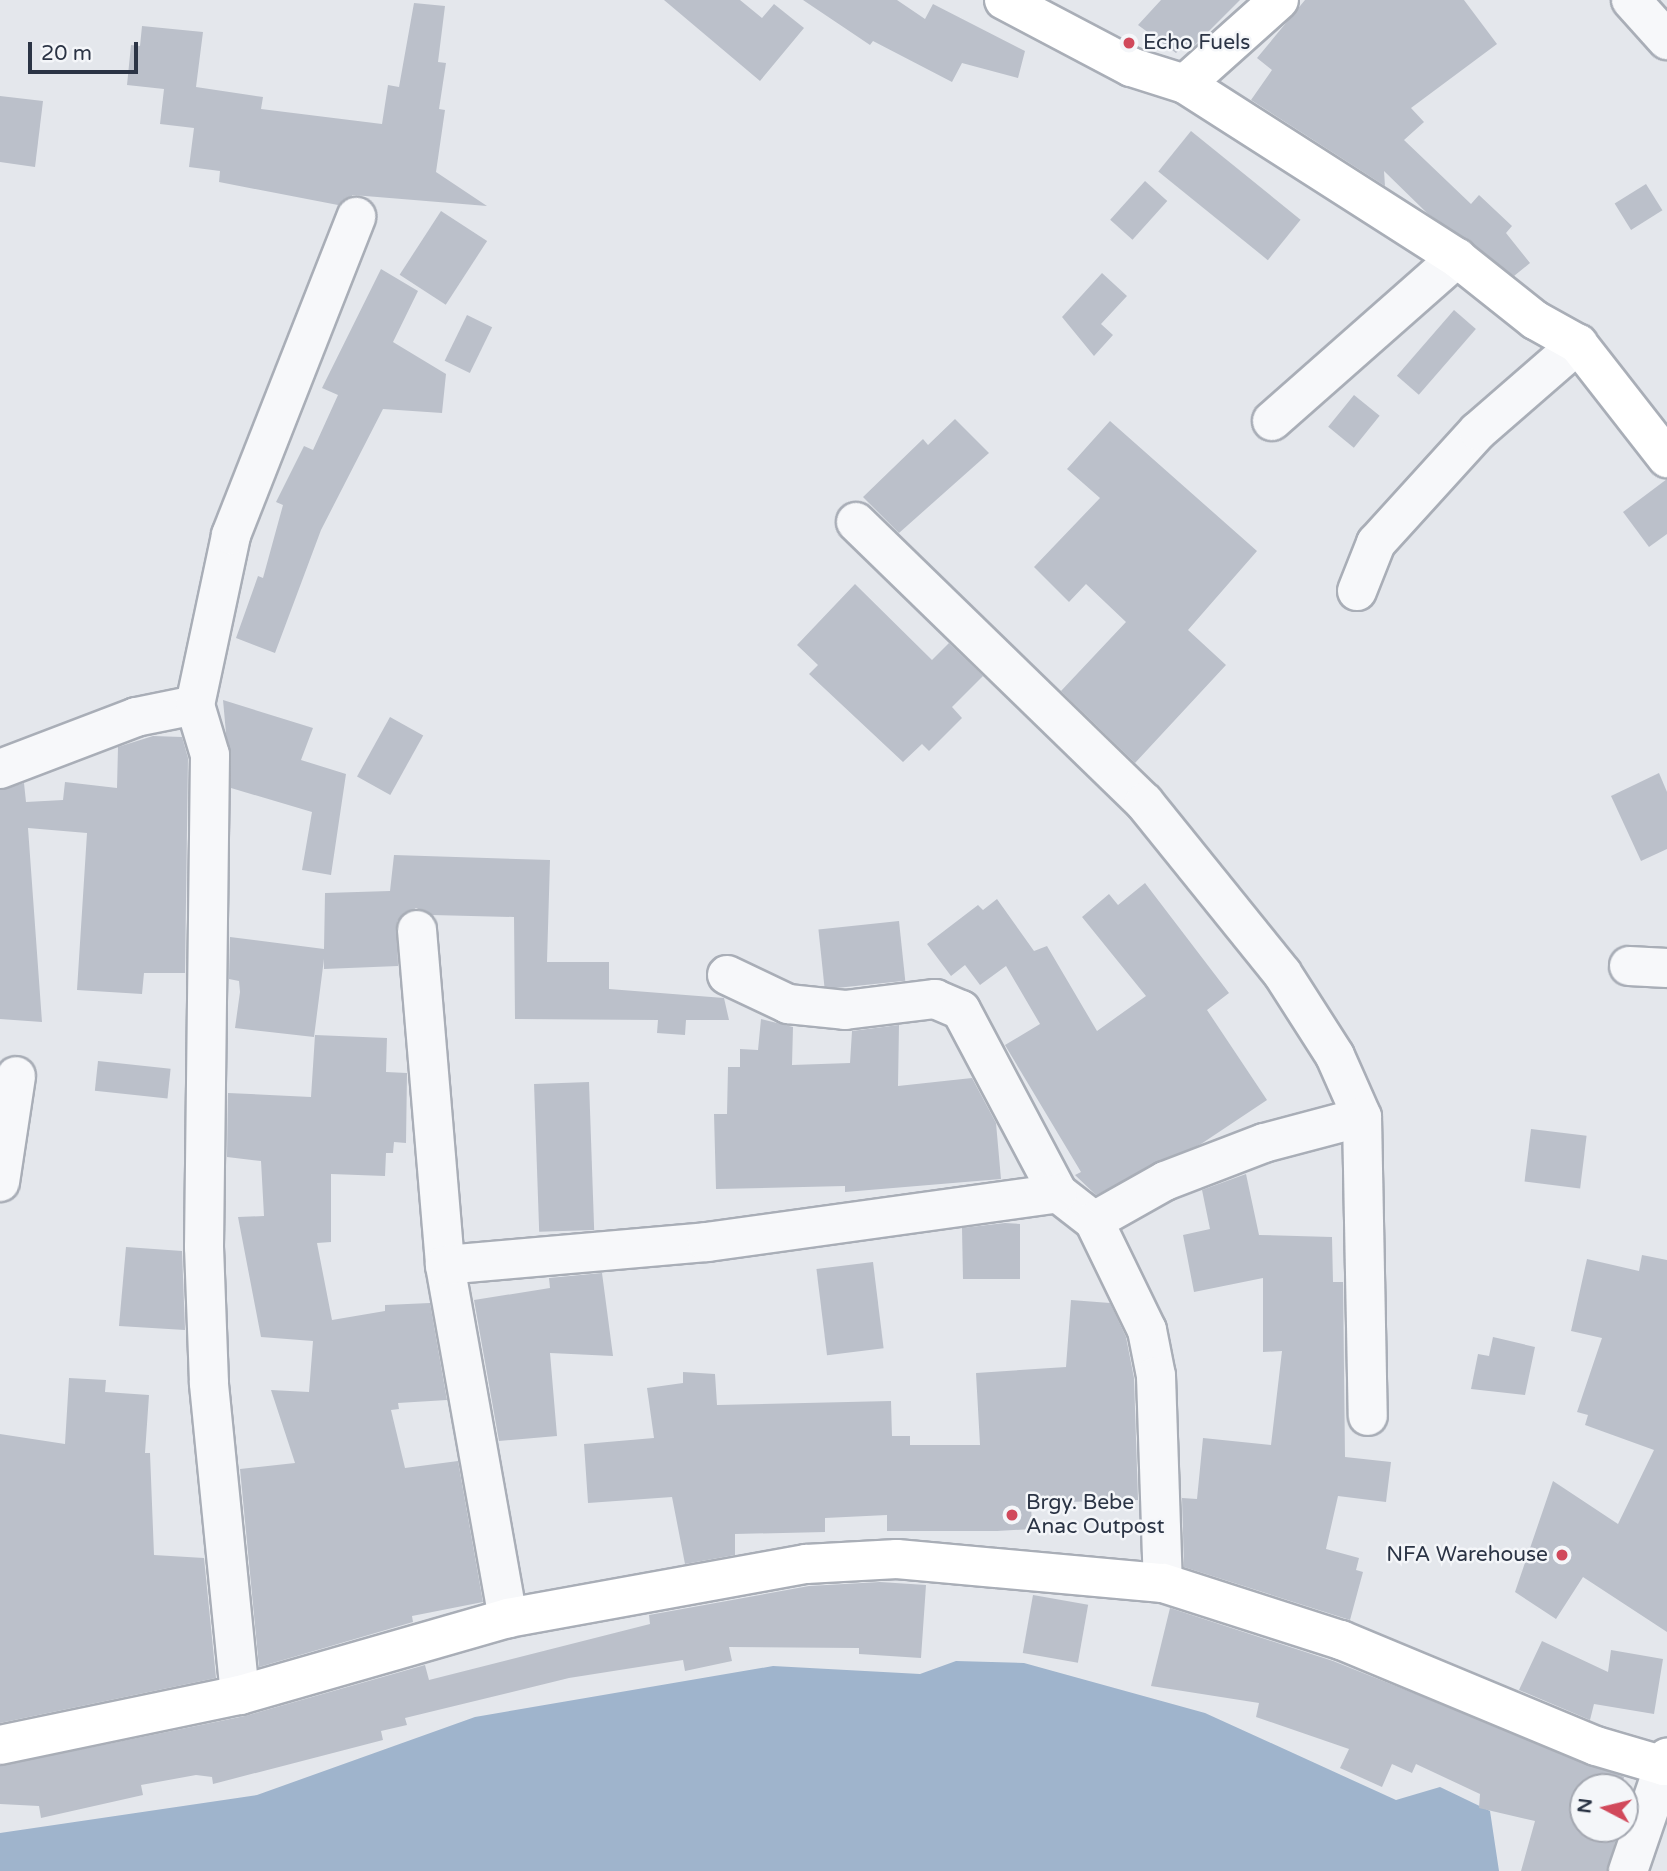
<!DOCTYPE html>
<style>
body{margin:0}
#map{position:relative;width:1667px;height:1871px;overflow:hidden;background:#e4e7ec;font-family:"Varela Round",sans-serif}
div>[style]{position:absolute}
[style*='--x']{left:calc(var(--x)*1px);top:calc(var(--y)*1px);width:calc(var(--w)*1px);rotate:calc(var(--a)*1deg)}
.water>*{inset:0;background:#9fb4cc}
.building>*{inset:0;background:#bbc0ca;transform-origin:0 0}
.roads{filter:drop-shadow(2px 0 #a9aeb7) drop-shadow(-2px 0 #a9aeb7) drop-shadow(0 2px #a9aeb7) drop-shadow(0 -2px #a9aeb7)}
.minor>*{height:38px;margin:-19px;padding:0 19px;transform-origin:19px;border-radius:19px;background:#f7f8fa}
.major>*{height:38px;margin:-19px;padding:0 19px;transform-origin:19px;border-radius:19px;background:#fff}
.dots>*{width:19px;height:19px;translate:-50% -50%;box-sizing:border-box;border:4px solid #f4f6f9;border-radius:50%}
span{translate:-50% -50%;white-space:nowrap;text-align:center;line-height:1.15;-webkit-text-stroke:5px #f4f6f9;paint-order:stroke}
.poi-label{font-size:21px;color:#2b3445}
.left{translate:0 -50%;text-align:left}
.right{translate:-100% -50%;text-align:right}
.north{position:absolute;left:1569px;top:1773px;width:70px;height:70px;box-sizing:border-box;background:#f4f6f9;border:2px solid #a4a8b1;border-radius:50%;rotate:277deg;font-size:19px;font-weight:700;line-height:28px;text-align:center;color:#2b3445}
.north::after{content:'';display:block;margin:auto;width:24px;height:32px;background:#d1495b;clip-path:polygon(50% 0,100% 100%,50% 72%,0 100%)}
.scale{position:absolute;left:28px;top:42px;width:110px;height:32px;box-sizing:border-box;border:4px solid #2b3445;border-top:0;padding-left:9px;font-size:21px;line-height:24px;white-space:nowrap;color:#2b3445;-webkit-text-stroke:5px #f4f6f9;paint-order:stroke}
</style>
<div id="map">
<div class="water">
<i style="clip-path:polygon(956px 1661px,1024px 1663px,1205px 1713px,1396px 1800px,1440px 1787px,1490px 1811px,1499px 1871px,0 1871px,0 1833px,257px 1795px,475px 1717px,773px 1666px,920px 1674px)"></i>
</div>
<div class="building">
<i style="clip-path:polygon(664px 0,740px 0,762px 18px,774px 4px,804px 28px,760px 81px)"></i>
<i style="clip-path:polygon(803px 0,897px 0,925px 19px,933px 4px,1025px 51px,1018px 78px,962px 63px,952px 82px,873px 41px,870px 45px)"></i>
<i style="clip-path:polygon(1161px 0,1240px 0,1191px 49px,1185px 44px,1176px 53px,1138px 25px)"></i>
<i style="clip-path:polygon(1305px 0,1464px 0,1497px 44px,1411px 108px,1424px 122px,1404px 140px,1471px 204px,1479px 195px,1512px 226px,1506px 233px,1530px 263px,1514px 276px,1427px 213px,1384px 171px,1385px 186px,1251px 100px,1272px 70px,1257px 58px)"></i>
<i style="clip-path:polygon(414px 3px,445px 6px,438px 62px,446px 63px,439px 109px,445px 110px,436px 172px,487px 206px,353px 195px,338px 205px,219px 182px,220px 171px,189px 167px,194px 128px,160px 124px,164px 89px,127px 85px,131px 45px,140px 46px,142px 26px,203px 32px,196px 87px,263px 97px,261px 109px,382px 124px,388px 85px,399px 87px)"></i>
<i style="clip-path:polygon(0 96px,43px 101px,35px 167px,0 162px)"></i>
<i style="left:1191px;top:131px;width:141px;height:52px;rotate:39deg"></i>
<i style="left:1145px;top:181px;width:30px;height:52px;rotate:42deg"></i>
<i style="left:1646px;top:184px;width:31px;height:37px;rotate:58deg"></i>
<i style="left:441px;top:211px;width:55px;height:76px;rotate:33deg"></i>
<i style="clip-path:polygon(381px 269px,418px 291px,393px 342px,446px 374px,442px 413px,383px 409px,321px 530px,275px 653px,236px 638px,258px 576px,263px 578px,283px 505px,276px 502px,304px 446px,313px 450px,338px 395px,322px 388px)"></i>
<i style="clip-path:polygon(1102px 273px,1127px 296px,1101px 324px,1113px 335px,1094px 356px,1062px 317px)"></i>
<i style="left:1454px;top:310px;width:29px;height:87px;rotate:41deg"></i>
<i style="left:467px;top:315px;width:28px;height:51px;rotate:26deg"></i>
<i style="left:1354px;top:395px;width:33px;height:41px;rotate:39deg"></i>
<i style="clip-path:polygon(955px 419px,989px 453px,899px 533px,863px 497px,923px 439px,928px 445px)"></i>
<i style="clip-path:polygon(1110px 421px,1257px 551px,1188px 630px,1226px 665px,1135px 763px,1061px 691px,1126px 622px,1086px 584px,1069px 602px,1034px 567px,1100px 498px,1067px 469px)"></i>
<i style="clip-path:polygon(1667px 479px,1667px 534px,1649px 547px,1623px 512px)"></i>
<i style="clip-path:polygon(855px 584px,932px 660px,949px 643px,983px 676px,952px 707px,962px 718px,929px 751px,922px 744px,903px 762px,809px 674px,818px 665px,797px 645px)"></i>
<i style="clip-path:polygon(223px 700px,313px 728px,301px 760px,346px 774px,331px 875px,302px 870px,312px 812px,231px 788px)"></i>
<i style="left:390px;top:717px;width:38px;height:68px;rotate:29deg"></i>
<i style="clip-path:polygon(153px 736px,182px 737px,188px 758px,185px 973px,144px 973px,142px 994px,77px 990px,87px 833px,28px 828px,42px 1022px,0 1019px,0 790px,24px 783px,26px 802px,63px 800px,65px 782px,117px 788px,118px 747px)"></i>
<i style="clip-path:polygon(1659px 773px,1667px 792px,1667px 849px,1641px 861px,1611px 796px)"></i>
<i style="clip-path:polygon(394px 855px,550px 860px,547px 962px,609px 962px,609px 989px,724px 998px,729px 1020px,686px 1020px,685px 1035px,657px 1033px,658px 1020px,515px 1019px,514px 917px,432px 915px,416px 908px,397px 921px,398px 966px,324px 969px,324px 959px,314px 1037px,235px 1028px,240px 992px,239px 981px,229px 979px,230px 937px,324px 949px,325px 893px,390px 891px)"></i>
<i style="clip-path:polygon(1145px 883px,1229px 993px,1207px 1010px,1267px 1100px,1201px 1144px,1096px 1195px,1075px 1175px,1081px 1172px,1005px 1045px,1040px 1024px,1006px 966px,980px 985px,965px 965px,951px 976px,927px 944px,978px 905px,983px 910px,997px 899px,1034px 951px,1047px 946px,1097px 1031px,1146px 996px,1082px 917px,1109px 894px,1118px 905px)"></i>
<i style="left:899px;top:921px;width:60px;height:81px;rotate:84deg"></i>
<i style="clip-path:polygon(761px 1019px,793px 1027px,792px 1065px,850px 1063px,852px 1031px,899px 1025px,898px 1086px,972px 1078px,996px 1123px,1001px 1179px,845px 1192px,845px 1186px,716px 1189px,714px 1114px,727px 1114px,728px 1067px,740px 1067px,740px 1049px,758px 1050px)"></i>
<i style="clip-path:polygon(315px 1035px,387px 1038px,386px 1072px,407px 1073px,406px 1143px,394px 1142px,393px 1153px,386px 1153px,385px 1176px,331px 1174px,331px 1242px,317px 1243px,332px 1320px,385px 1311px,385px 1305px,430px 1303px,447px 1400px,398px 1403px,399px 1409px,391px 1410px,405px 1468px,458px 1461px,483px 1602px,412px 1616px,413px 1622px,259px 1667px,240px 1469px,295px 1463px,271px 1390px,309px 1392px,313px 1341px,261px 1337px,238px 1217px,264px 1216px,261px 1161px,227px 1157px,228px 1093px,311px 1097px)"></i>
<i style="left:98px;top:1061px;width:73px;height:30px;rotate:6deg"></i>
<i style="left:589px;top:1082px;width:148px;height:55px;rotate:88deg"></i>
<i style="left:1531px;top:1129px;width:56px;height:53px;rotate:7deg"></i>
<i style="clip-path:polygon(1246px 1174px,1259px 1235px,1332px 1237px,1333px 1282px,1343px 1282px,1345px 1457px,1391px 1462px,1386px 1502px,1338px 1496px,1326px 1549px,1359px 1558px,1356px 1570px,1363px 1572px,1350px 1620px,1184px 1567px,1182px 1498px,1197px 1499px,1203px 1438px,1271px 1445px,1282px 1351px,1263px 1352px,1263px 1278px,1194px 1292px,1183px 1235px,1210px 1229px,1202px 1190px)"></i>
<i style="clip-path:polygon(1005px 1223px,1020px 1224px,1020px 1279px,963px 1279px,962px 1228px)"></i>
<i style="clip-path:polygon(126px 1247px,182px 1251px,185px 1330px,119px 1326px)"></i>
<i style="clip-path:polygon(1642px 1255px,1667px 1260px,1667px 1632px,1583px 1577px,1556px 1619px,1515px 1592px,1553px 1481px,1618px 1524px,1654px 1450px,1585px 1425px,1588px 1415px,1577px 1412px,1602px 1338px,1571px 1331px,1587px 1259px,1639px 1271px)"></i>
<i style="left:873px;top:1262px;width:87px;height:57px;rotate:83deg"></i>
<i style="clip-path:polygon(602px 1273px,613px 1356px,550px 1353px,557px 1436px,499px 1441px,474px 1300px,550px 1288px,549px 1278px)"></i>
<i style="clip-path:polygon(1071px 1300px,1110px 1303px,1126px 1337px,1134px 1378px,1138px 1500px,1031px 1503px,1032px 1529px,997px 1531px,887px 1531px,887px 1515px,825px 1518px,825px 1532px,735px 1534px,735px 1555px,685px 1564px,672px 1497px,588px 1503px,584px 1444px,654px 1438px,647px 1388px,683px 1383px,683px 1372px,715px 1374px,717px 1405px,891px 1401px,892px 1436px,910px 1436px,910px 1445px,980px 1445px,976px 1373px,1066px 1367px)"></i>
<i style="clip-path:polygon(1493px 1337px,1535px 1347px,1525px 1395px,1471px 1389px,1478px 1354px,1489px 1356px)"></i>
<i style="clip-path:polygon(69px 1378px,106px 1380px,105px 1392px,149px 1395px,145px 1453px,150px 1453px,154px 1555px,204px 1558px,216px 1678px,0 1723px,0 1434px,65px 1444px)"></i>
<i style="clip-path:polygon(880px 1582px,926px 1585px,921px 1658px,859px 1654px,859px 1648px,729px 1647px,732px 1661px,685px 1671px,683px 1660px,569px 1678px,405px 1718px,407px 1725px,381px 1731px,383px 1740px,213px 1784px,212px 1777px,196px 1775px,141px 1785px,143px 1795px,41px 1818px,39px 1806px,0 1804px,0 1766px,245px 1716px,425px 1665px,429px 1680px,650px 1624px,649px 1615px,809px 1586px)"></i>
<i style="left:1033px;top:1595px;width:56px;height:59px;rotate:10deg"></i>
<i style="clip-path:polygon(1170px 1608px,1333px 1661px,1624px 1777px,1622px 1787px,1583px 1787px,1583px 1829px,1619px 1829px,1607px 1871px,1521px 1871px,1535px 1821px,1479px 1808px,1480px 1794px,1416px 1764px,1412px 1773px,1392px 1764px,1382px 1787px,1340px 1768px,1349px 1749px,1256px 1717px,1259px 1703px,1151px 1686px)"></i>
<i style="clip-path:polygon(1542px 1641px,1608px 1672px,1611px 1650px,1663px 1659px,1654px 1714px,1594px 1704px,1590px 1720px,1519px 1690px)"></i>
</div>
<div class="roads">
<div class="minor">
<i style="--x:1631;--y:0;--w:54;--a:48"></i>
<i style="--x:1272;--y:421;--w:247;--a:-41.4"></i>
<i style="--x:856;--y:522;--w:402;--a:44.2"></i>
<i style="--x:1144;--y:802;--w:220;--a:51.1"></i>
<i style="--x:1282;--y:973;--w:98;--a:57.4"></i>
<i style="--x:1335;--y:1056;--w:67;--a:66.1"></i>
<i style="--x:1362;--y:1117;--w:299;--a:88.9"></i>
<i style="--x:1357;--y:591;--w:52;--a:-68.4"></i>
<i style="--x:1376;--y:543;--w:151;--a:-47.7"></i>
<i style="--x:1478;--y:431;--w:133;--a:-41"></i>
<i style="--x:0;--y:769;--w:146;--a:-20.9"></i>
<i style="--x:136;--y:717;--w:60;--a:-11.5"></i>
<i style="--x:417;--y:930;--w:336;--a:85.2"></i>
<i style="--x:445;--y:1265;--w:359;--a:79.9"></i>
<i style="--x:1629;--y:966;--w:38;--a:3"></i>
<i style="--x:727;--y:975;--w:68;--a:25.4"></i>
<i style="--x:788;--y:1004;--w:57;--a:6"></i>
<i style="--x:845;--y:1010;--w:91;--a:-7"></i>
<i style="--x:935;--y:999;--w:28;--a:23"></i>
<i style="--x:961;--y:1010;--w:207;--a:62.1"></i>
<i style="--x:1058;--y:1193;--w:46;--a:37.9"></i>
<i style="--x:1094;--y:1221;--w:121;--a:64.1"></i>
<i style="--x:1147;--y:1330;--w:47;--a:78.9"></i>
<i style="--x:1156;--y:1376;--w:207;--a:88.1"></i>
<i style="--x:0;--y:1182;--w:107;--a:-81.4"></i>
<i style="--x:1094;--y:1221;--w:81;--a:-29.4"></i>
<i style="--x:1165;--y:1181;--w:106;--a:-21"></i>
<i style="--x:1264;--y:1143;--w:101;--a:-14.9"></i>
<i style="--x:445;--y:1265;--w:263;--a:-5"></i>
<i style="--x:707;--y:1242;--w:354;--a:-7.9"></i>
<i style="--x:240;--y:1695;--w:314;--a:-95.7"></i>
<i style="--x:209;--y:1383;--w:136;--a:-92.1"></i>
<i style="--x:204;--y:1247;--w:492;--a:-89.3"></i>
<i style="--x:210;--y:755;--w:52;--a:-106.7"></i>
<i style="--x:195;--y:705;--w:174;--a:-78"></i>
<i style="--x:231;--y:535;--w:342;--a:-68.5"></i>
<i style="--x:1628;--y:1871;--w:111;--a:-71.1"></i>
</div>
<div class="major">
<i style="--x:1004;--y:0;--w:144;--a:27.8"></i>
<i style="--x:1131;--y:67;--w:57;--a:17.5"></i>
<i style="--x:1185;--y:84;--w:323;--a:32.6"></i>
<i style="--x:1457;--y:258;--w:100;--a:38.5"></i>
<i style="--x:1535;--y:320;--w:49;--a:29.2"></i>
<i style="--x:1578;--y:344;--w:145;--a:52"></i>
<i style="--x:1185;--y:84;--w:126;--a:-41.8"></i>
<i style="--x:0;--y:1745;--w:245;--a:-11.8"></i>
<i style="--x:240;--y:1695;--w:279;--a:-16"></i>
<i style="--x:508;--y:1618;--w:303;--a:-10.3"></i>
<i style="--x:806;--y:1564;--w:91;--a:-3.1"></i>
<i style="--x:897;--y:1559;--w:267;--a:5.2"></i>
<i style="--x:1163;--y:1583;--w:187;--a:17.8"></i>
<i style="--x:1341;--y:1640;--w:276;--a:22.6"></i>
<i style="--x:1596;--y:1746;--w:71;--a:16.4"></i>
<i style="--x:1664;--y:1766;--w:9;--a:-69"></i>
</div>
</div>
<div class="dots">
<i style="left:1129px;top:43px;background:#d1495b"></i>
<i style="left:1012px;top:1515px;background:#d1495b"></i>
<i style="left:1562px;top:1555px;background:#d1495b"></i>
</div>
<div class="poi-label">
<span class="left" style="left:1143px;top:43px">Echo Fuels</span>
<span class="left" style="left:1026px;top:1515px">Brgy. Bebe<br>Anac Outpost</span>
<span class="right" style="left:1548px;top:1555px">NFA Warehouse</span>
</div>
<div class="north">N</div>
<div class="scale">20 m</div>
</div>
